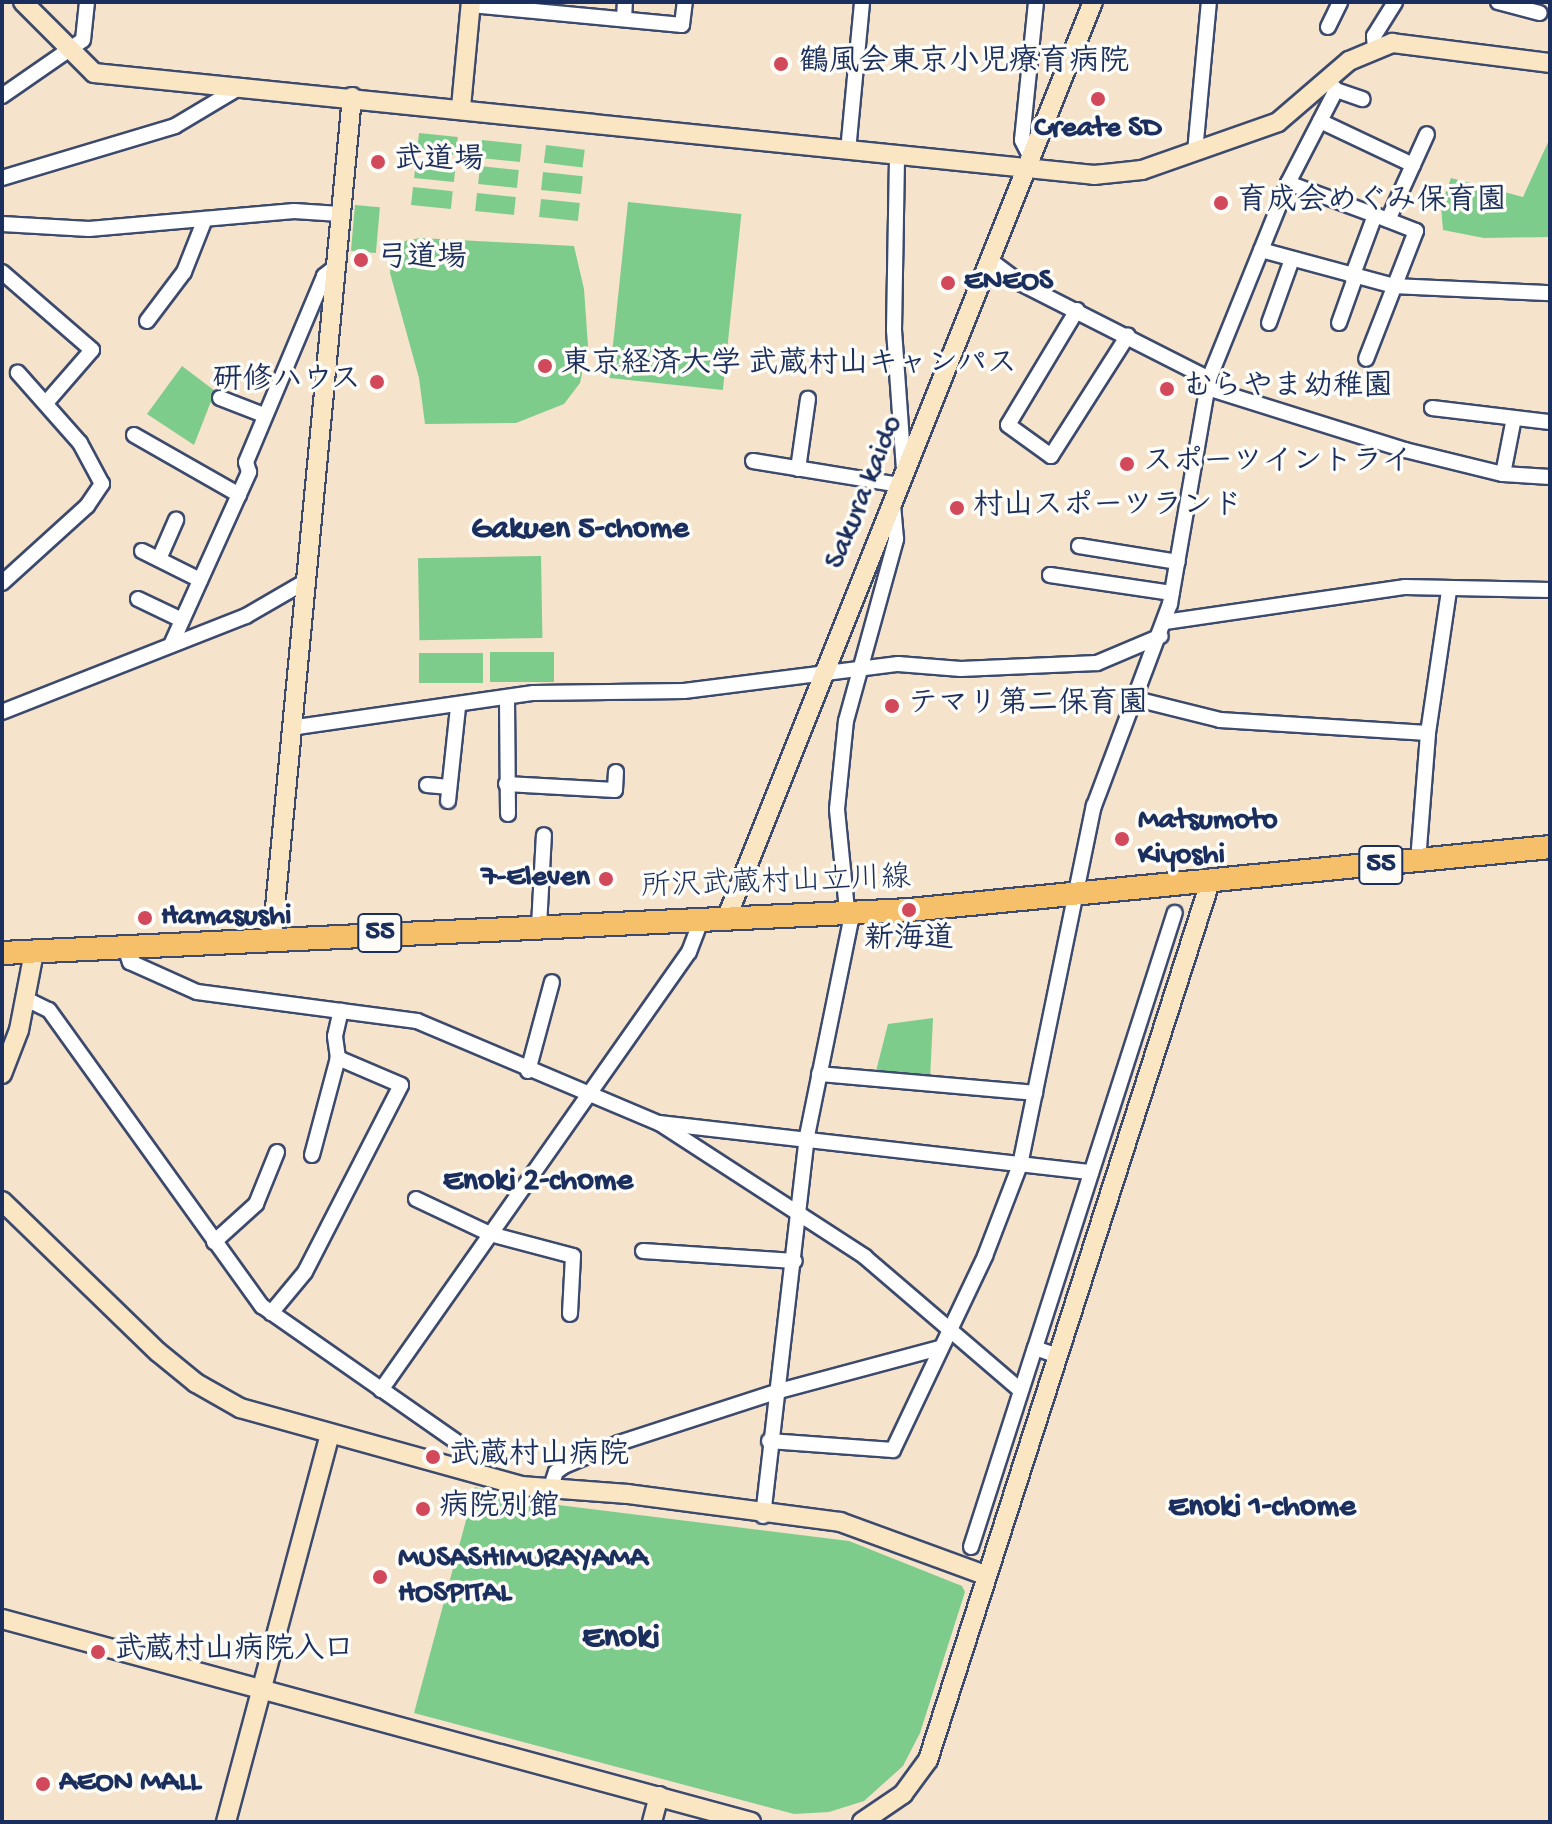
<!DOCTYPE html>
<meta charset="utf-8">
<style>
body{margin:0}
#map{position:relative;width:1552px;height:1824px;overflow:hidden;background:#f5e3cb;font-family:"Gochi Hand","Klee One",sans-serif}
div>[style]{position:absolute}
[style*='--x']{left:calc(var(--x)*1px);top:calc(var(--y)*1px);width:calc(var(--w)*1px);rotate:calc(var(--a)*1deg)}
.green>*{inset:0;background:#7ecc8b;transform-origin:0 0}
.roads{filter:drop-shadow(2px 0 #3c4a6e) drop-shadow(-2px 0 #3c4a6e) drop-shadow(0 2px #3c4a6e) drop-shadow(0 -2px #3c4a6e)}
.street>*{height:14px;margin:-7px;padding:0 7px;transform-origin:7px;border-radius:7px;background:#fff}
.secondary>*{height:18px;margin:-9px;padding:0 9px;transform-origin:9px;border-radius:9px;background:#fbe6c4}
.primary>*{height:22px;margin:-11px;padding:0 11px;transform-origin:11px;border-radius:11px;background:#f6c06b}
.dots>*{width:22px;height:22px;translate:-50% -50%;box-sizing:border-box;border:4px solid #fdfcf7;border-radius:50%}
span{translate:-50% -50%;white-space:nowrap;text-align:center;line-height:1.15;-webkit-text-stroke:7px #fdfcf7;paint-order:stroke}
.shield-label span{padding:2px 6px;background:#fdfcf7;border:2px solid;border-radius:6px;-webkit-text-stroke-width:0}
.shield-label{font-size:28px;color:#1b2f5e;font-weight:700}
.poi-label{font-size:30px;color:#1b2f5e;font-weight:700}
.left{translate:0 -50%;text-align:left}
.right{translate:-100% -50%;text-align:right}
.street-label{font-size:30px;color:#1b2f5e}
.neighbourhood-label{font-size:32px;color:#1b2f5e;font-weight:700}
.quarter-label{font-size:34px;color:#1b2f5e;font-weight:700}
.frame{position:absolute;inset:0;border:4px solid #1b2f5e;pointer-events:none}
</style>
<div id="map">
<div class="green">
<i style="left:419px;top:133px;width:39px;height:18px;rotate:6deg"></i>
<i style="clip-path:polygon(1550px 138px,1550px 237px,1484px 238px,1443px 230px,1441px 206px,1451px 178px,1523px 197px)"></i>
<i style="left:482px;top:140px;width:40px;height:18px;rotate:6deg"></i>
<i style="left:546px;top:145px;width:39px;height:18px;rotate:7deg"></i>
<i style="left:416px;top:160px;width:40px;height:18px;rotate:6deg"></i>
<i style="left:480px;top:166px;width:39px;height:18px;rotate:6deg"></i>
<i style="left:543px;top:172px;width:40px;height:18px;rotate:6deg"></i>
<i style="left:413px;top:187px;width:40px;height:18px;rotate:6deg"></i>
<i style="left:477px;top:193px;width:39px;height:18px;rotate:6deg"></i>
<i style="left:541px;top:199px;width:39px;height:18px;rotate:6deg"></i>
<i style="left:628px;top:202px;width:114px;height:177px;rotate:6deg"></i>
<i style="left:355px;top:205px;width:25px;height:46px;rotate:5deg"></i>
<i style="clip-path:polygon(420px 238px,574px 246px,584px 289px,588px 346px,580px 383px,564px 404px,516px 423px,425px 424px,419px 378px,390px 273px,392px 257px,405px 241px)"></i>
<i style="clip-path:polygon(182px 366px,215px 391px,194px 445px,147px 414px)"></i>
<i style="left:541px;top:556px;width:82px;height:123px;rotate:89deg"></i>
<i style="left:554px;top:652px;width:30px;height:64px;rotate:90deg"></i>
<i style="left:483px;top:653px;width:30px;height:64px;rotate:90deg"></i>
<i style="clip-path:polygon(933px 1018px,930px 1079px,875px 1075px,888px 1024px)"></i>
<i style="clip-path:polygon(475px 1487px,518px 1500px,849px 1541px,962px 1586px,965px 1592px,920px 1733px,903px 1766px,864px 1801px,829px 1812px,794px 1814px,414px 1713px)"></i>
</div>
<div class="roads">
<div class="street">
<i style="--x:1498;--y:2;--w:43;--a:14.7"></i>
<i style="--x:471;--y:5;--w:212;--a:5.4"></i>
<i style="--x:682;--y:25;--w:23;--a:-83"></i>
<i style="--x:624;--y:19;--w:17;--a:-87"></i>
<i style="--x:1328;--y:27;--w:28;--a:-64"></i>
<i style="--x:1375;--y:48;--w:12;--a:-95"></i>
<i style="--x:1374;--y:36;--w:40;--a:-58"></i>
<i style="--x:1336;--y:90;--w:28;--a:19"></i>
<i style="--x:2;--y:96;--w:98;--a:-34.7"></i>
<i style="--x:83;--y:40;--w:38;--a:-84"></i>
<i style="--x:1320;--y:121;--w:103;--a:25.3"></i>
<i style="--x:848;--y:151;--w:150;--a:-84.6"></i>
<i style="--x:1195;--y:152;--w:151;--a:-84.7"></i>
<i style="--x:1030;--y:156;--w:18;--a:-117"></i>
<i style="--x:1022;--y:140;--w:139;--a:-84.2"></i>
<i style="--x:897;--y:158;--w:172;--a:91"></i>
<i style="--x:894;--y:330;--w:138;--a:85.9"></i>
<i style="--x:2;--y:178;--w:181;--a:-16.7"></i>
<i style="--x:175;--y:126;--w:78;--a:-30.8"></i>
<i style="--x:1288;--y:183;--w:93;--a:20.2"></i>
<i style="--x:1388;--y:220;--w:94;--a:-65.6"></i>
<i style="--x:2;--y:224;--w:87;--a:3.3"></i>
<i style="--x:89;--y:229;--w:206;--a:-5"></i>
<i style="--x:294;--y:211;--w:46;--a:3.7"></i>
<i style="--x:1261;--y:250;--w:138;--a:15.1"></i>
<i style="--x:1394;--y:286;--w:156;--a:2.6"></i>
<i style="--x:990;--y:260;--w:40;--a:37"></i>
<i style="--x:1022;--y:284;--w:210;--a:26.9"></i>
<i style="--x:2;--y:272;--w:119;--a:40.9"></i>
<i style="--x:92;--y:350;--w:70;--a:131"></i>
<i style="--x:1352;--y:277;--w:66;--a:-69.6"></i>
<i style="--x:1375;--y:215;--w:44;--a:21.3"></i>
<i style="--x:1416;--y:231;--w:137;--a:111.3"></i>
<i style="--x:1077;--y:310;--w:134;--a:121"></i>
<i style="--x:1008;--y:425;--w:53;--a:35.8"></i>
<i style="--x:1051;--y:456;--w:143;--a:-57.5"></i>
<i style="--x:147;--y:321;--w:61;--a:-52.9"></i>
<i style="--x:184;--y:272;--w:57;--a:-68.4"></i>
<i style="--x:1269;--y:323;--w:68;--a:-70.2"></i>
<i style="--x:1339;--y:323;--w:48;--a:-70.4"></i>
<i style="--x:1207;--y:388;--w:207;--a:17.4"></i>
<i style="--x:1405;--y:450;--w:101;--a:13.8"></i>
<i style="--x:1503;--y:474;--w:47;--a:3.7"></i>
<i style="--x:220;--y:398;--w:47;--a:21.1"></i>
<i style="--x:1432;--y:408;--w:119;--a:6.8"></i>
<i style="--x:134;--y:435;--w:121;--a:29.7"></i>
<i style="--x:753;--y:461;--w:148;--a:9.3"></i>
<i style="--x:798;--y:469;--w:71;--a:-81.9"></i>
<i style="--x:1503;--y:474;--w:57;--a:-78.9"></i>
<i style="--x:1079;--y:546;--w:100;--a:9.2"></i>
<i style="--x:142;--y:551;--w:65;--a:26.6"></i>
<i style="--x:159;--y:559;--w:43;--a:-66.4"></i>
<i style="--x:1050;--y:575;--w:123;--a:8.4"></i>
<i style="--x:2;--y:583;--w:115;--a:-42.2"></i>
<i style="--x:87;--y:506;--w:27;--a:-56"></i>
<i style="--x:102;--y:484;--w:47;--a:-118.2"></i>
<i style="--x:80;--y:443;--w:94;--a:-131.5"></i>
<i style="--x:138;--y:599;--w:49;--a:25.5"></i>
<i style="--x:1165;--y:622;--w:243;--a:-8.3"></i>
<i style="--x:1405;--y:587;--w:145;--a:1.2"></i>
<i style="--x:171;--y:645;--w:190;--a:-65.7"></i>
<i style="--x:249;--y:472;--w:10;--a:-107"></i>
<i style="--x:246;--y:462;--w:202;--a:-67.2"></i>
<i style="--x:324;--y:276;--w:13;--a:-39"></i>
<i style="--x:507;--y:699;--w:115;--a:89.5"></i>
<i style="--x:1136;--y:699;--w:87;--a:14"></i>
<i style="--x:1220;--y:720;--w:208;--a:3.6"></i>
<i style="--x:2;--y:712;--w:262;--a:-21.5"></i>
<i style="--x:246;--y:616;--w:66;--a:-30.1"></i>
<i style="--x:290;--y:728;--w:246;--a:-8.2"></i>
<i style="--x:534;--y:693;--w:150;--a:-0.8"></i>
<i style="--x:684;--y:691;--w:216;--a:-7.2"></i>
<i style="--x:898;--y:664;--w:63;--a:4.5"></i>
<i style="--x:961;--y:669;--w:136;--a:-2.5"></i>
<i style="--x:1097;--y:663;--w:69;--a:-22.9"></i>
<i style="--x:506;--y:784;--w:109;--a:3.2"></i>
<i style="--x:615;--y:790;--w:18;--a:-87"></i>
<i style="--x:427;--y:785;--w:22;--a:5"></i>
<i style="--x:448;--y:801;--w:95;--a:-83.9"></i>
<i style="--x:1418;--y:861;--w:128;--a:-85.5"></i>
<i style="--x:1428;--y:733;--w:145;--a:-81.6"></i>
<i style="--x:847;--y:910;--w:101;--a:-95.7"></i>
<i style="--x:837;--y:809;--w:88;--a:-84.2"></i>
<i style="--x:846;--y:721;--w:189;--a:-74.6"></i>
<i style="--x:896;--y:539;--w:33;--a:-95"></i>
<i style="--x:539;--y:926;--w:91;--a:-86.9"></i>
<i style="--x:125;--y:947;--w:16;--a:72"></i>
<i style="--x:130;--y:962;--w:73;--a:24.1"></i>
<i style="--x:197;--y:992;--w:222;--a:7.5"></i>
<i style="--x:417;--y:1021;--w:263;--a:22.9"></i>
<i style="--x:659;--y:1123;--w:246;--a:33"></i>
<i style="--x:865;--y:1257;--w:204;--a:40.6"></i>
<i style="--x:26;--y:999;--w:25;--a:26"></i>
<i style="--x:49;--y:1010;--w:365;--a:54.3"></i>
<i style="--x:262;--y:1306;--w:245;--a:34.9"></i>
<i style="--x:463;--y:1446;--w:9;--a:49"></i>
<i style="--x:469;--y:1453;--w:19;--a:96"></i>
<i style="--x:528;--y:1071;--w:92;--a:-74.9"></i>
<i style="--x:819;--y:1074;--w:217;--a:5"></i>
<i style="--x:659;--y:1123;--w:435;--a:6.5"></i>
<i style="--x:312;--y:1155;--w:100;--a:-75"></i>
<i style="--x:416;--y:1199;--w:82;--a:25.3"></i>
<i style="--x:490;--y:1234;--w:86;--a:14.8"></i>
<i style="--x:573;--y:1256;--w:58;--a:93"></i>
<i style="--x:214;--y:1242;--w:57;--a:-42.1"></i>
<i style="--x:256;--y:1204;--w:56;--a:-68"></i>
<i style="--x:643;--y:1251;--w:152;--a:3.8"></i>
<i style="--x:271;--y:1313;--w:53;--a:-50.3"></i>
<i style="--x:305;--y:1272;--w:210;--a:-62.8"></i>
<i style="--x:401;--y:1085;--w:69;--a:-156.8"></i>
<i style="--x:338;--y:1058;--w:22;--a:-98"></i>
<i style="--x:335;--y:1036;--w:26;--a:-77"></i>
<i style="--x:1035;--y:1348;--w:457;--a:-72.2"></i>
<i style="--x:381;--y:1390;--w:535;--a:-54.89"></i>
<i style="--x:689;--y:952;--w:36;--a:-69"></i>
<i style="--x:769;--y:1441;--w:124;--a:4.2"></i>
<i style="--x:893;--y:1450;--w:215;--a:-64.6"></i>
<i style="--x:985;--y:1256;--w:97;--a:-69"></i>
<i style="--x:1020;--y:1165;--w:367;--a:-78.4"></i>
<i style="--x:1094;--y:806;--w:216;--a:-69.4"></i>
<i style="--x:1170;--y:604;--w:228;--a:-80.2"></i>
<i style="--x:1209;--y:379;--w:211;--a:-68"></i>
<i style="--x:1288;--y:183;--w:105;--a:-62.7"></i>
<i style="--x:1336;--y:90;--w:12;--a:-132"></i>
<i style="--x:550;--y:1490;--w:19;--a:-72"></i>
<i style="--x:556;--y:1472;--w:10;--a:-37"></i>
<i style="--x:564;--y:1466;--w:60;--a:-22.7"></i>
<i style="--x:619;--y:1443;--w:168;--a:-18"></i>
<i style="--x:779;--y:1391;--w:167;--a:-15"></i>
<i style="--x:763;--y:1516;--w:383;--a:-83.4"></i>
<i style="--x:807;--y:1136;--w:231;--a:-78.5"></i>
<i style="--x:971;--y:1547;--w:209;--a:-72.2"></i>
<i style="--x:1035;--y:1348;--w:21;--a:19"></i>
</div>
<div class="secondary">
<i style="--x:23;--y:2;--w:100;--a:45"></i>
<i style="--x:94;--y:73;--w:1005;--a:5.82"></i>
<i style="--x:1094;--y:175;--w:48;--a:-5.9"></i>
<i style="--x:1142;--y:170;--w:144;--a:-19.4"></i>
<i style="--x:1278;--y:122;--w:94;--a:-40.7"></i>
<i style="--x:1349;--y:61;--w:47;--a:-22.7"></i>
<i style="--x:1392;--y:43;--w:159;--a:7.2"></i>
<i style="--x:461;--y:107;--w:105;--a:-84.6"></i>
<i style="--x:727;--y:917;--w:985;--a:-68.2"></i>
<i style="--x:272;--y:939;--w:846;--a:-84.57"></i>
<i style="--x:2;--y:1074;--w:47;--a:-68.9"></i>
<i style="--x:19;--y:1030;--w:79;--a:-79.1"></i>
<i style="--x:2;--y:1201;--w:217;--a:44.1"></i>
<i style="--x:158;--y:1352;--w:49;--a:39.2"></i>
<i style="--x:196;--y:1383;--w:51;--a:29.6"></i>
<i style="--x:240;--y:1408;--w:292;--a:15.5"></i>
<i style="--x:521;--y:1486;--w:107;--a:4.3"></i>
<i style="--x:628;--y:1494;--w:214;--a:7.5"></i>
<i style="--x:840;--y:1522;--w:154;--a:20.1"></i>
<i style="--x:2;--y:1619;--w:776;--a:15.16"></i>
<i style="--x:226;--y:1822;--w:402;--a:-75"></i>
<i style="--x:652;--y:1822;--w:27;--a:-75"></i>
<i style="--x:862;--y:1822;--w:50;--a:-34.3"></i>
<i style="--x:903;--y:1794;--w:42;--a:-53.7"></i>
<i style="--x:928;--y:1760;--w:925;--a:-72.19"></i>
</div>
<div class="primary">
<i style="--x:2;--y:953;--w:908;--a:-2.71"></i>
<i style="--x:909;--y:910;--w:644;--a:-5.61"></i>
</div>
</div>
<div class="dots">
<i style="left:781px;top:64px;background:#d1495b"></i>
<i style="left:1098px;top:99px;background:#d1495b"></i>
<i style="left:378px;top:162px;background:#d1495b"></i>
<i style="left:1221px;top:203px;background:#d1495b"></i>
<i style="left:361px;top:260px;background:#d1495b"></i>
<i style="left:948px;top:283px;background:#d1495b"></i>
<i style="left:545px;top:366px;background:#d1495b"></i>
<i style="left:377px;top:382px;background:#d1495b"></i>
<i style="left:1167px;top:389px;background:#d1495b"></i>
<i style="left:1127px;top:464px;background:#d1495b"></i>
<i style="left:957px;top:508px;background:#d1495b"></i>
<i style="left:892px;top:706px;background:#d1495b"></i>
<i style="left:1122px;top:839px;background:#d1495b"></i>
<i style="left:606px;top:879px;background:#d1495b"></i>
<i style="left:909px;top:910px;background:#d1495b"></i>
<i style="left:145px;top:918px;background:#d1495b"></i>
<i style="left:433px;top:1457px;background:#d1495b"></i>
<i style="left:423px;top:1509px;background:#d1495b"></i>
<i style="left:380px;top:1577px;background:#d1495b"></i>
<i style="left:98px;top:1652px;background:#d1495b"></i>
<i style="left:43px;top:1784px;background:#d1495b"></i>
</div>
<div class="shield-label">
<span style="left:1381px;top:865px">55</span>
<span style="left:380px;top:933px">55</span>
</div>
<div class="poi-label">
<span class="left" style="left:799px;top:64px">鶴風会東京小児療育病院</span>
<span style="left:1098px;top:130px">Create SD</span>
<span class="left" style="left:394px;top:162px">武道場</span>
<span class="left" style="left:1237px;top:203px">育成会めぐみ保育園</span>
<span class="left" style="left:377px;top:260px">弓道場</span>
<span class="left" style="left:964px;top:283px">ENEOS</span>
<span class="left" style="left:561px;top:366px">東京経済大学 武蔵村山キャンパス</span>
<span class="right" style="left:361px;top:382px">研修ハウス</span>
<span class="left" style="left:1183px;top:389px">むらやま幼稚園</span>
<span class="left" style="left:1143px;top:464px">スポーツイントライ</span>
<span class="left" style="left:973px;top:508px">村山スポーツランド</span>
<span class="left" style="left:908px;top:706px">テマリ第二保育園</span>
<span class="left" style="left:1138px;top:839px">Matsumoto<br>Kiyoshi</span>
<span class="right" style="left:590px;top:879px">7-Eleven</span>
<span class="left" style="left:161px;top:918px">Hamasushi</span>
<span style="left:909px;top:941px">新海道</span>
<span class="left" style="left:449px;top:1457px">武蔵村山病院</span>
<span class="left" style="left:439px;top:1509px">病院別館</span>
<span class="left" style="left:398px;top:1577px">MUSASHIMURAYAMA<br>HOSPITAL</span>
<span class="left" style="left:114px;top:1652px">武蔵村山病院入口</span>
<span class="left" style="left:59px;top:1784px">AEON MALL</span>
</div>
<div class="street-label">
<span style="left:866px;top:493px;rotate:-68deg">Sakura kaido</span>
<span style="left:776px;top:885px;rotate:-2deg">所沢武蔵村山立川線</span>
</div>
<div class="neighbourhood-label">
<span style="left:580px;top:530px">Gakuen 5-chome</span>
<span style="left:538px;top:1182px">Enoki 2-chome</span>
<span style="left:1262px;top:1508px">Enoki 1-chome</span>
</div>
<div class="quarter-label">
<span style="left:621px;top:1640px">Enoki</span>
</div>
<div class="frame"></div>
</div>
